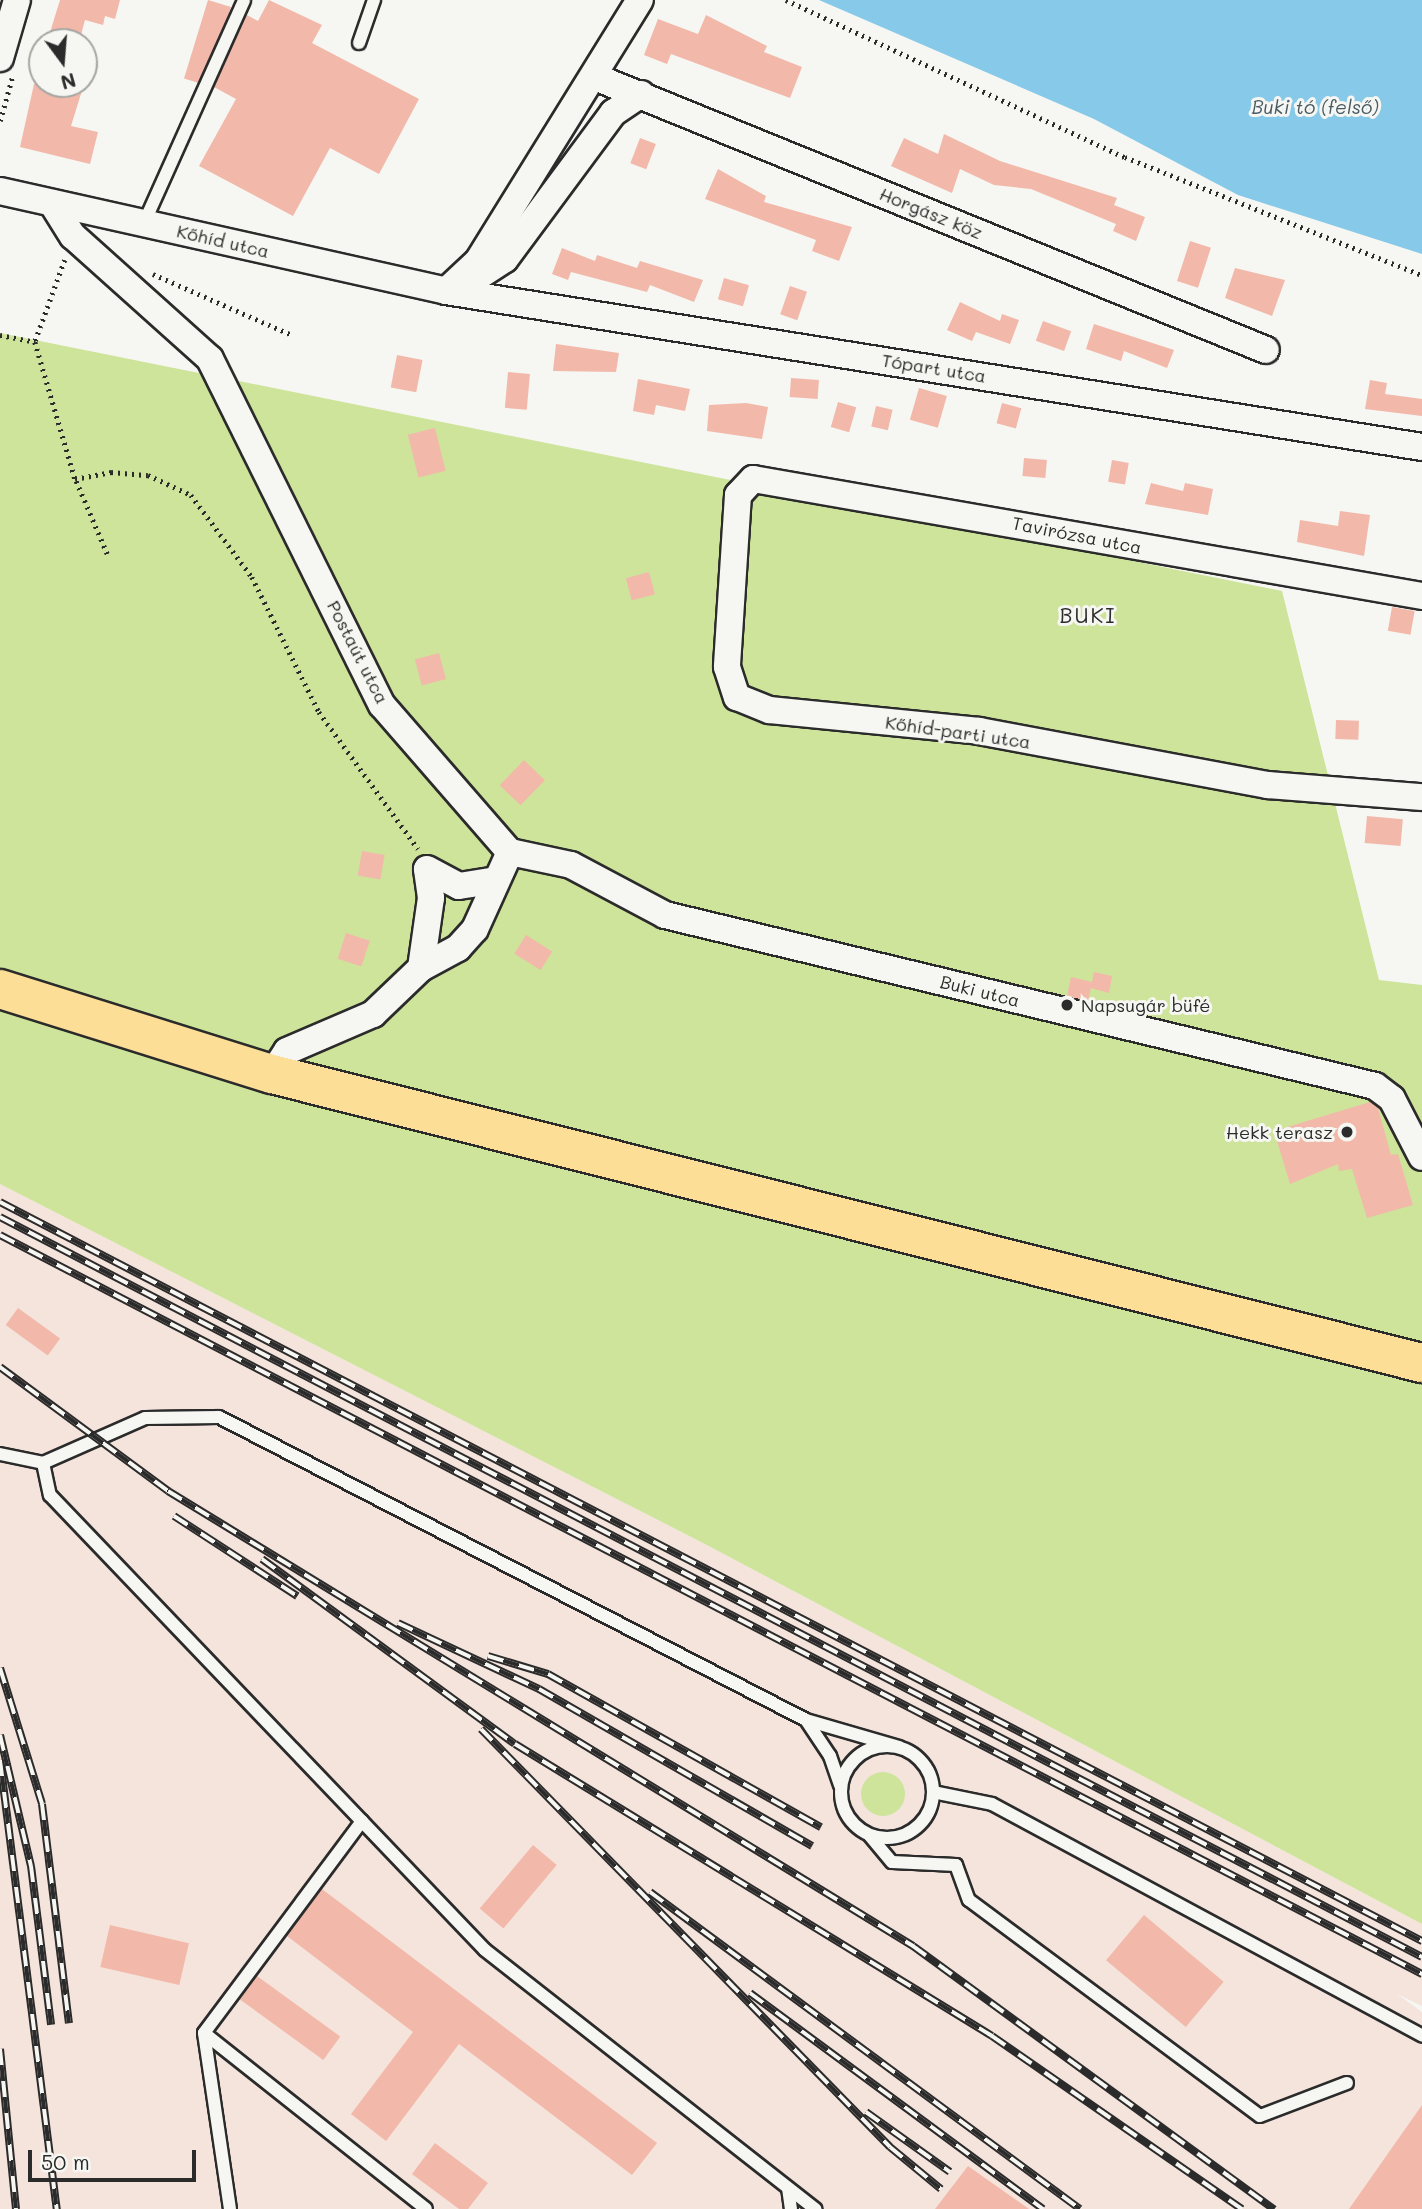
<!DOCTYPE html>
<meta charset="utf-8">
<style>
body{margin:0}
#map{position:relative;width:1422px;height:2209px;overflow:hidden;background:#f6f6f2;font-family:Mali,sans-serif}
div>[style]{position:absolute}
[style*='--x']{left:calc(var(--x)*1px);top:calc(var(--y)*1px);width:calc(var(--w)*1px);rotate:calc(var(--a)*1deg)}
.built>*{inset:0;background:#f5e4dc}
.green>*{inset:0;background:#cde49a}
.round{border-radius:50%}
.water>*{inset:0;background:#87c9e8}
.building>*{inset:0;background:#f2b9aa;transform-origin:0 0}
.path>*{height:4.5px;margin-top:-2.25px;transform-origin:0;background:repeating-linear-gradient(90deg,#2b2b2b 0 2px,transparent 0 7px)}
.roads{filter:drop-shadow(2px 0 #2b2b2b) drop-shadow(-2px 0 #2b2b2b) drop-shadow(0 2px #2b2b2b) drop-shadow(0 -2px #2b2b2b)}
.service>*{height:12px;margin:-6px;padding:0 6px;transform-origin:6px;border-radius:6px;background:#f6f6f2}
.service>.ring{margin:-6px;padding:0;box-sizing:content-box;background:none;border:12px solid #f6f6f2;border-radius:50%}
.minor>*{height:26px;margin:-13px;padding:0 13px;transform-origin:13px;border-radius:13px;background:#f6f6f2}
.primary>*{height:38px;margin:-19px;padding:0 19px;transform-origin:19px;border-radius:19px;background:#fdde96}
.rail>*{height:8px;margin-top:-4px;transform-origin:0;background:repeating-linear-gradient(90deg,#f6f6f2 0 16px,#2b2b2b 0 32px);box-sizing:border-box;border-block:2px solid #2b2b2b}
.dots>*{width:19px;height:19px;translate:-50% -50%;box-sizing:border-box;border:4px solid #f6f6f2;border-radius:50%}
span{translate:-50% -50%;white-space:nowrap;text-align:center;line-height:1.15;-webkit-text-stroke:6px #f6f6f2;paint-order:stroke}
.street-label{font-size:18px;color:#2b2b2b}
.poi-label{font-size:18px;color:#2b2b2b}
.left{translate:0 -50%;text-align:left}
.right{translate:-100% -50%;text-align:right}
.water-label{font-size:19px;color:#475a64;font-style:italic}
.quarter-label{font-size:21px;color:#2b2b2b;letter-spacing:2px}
.north{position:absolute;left:28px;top:28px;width:70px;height:70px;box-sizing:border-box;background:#f6f6f2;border:2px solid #a5a5a2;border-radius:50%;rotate:164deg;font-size:19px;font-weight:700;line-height:28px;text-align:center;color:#2b2b2b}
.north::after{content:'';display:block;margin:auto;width:24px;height:32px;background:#2b2b2b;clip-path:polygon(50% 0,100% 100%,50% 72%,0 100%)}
.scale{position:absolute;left:28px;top:2150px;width:168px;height:32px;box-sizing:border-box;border:4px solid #2b2b2b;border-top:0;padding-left:9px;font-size:21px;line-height:24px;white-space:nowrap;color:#2b2b2b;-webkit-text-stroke:5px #f6f6f2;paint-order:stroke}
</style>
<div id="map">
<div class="built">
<i style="clip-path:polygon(0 1184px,703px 1543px,1422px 1924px,1422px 2006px,1397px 1994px,1422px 2012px,1422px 2209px,0 2209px)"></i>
</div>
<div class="green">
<i style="clip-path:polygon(0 333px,1282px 591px,1379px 980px,1422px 985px,1422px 1924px,703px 1543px,0 1184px)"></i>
<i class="round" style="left:861px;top:1772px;width:44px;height:44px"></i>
</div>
<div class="water">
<i style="clip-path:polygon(819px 0,1422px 0,1422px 254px,1238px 195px,1094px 119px)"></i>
</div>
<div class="building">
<i style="clip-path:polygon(60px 0,120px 0,115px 19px,105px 16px,103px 25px,85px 20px,79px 42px,47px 42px)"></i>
<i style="left:208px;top:0;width:24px;height:82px;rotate:17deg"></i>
<i style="clip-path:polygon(269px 0,322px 25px,312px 43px,419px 99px,379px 174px,330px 148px,293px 216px,199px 166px,236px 99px,214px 87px,247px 15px,258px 21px)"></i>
<i style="clip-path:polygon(706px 15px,767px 46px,764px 52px,802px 67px,790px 98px,671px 54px,667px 64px,644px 55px,658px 19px,698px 34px)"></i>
<i style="clip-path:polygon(34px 84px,84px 84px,71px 126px,98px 132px,90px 164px,20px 147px)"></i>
<i style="clip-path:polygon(944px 134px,1000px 161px,1117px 198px,1114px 205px,1145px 217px,1136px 241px,1113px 231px,1116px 224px,1031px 189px,994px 185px,960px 169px,952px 193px,891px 166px,904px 138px,938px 154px)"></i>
<i style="left:640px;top:138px;width:17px;height:27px;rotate:21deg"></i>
<i style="clip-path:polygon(718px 169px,766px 196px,764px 202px,852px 227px,839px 261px,812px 251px,816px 240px,705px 199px)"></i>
<i style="left:1190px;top:241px;width:22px;height:42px;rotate:18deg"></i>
<i style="clip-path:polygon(562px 248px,595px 261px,597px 255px,637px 268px,640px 261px,703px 280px,694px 302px,650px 285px,647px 292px,571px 272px,568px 280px,552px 274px)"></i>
<i style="clip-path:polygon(1235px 268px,1285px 280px,1272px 316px,1225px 298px)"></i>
<i style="left:724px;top:278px;width:26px;height:22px;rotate:16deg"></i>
<i style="left:790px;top:286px;width:18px;height:30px;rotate:19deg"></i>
<i style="clip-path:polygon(960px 302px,1000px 321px,1002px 314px,1019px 320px,1010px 344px,976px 332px,972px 341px,947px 330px)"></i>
<i style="left:1043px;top:321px;width:30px;height:21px;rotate:20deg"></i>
<i style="clip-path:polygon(1094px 324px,1174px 350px,1167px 368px,1124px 351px,1121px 361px,1086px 349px)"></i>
<i style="clip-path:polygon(556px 344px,619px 353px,616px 372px,553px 371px)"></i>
<i style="left:397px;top:355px;width:26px;height:33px;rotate:11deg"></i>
<i style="left:508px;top:372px;width:22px;height:36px;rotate:5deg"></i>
<i style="left:791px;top:378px;width:28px;height:19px;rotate:4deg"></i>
<i style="clip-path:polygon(638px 379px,690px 389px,685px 411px,656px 405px,654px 415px,633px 411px)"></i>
<i style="clip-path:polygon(1370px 380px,1387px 383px,1385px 394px,1422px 399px,1422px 416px,1365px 409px)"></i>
<i style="left:919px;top:388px;width:29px;height:33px;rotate:16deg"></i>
<i style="left:838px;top:402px;width:19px;height:26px;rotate:16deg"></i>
<i style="clip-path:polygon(746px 403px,768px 407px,762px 439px,707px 431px,709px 405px)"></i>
<i style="left:1002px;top:403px;width:20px;height:21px;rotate:15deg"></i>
<i style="left:876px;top:406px;width:17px;height:21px;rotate:13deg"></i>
<i style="left:435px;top:428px;width:44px;height:28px;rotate:76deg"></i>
<i style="left:1024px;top:458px;width:23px;height:18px;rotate:5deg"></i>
<i style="left:1112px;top:460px;width:17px;height:22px;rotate:10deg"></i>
<i style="clip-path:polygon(1151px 483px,1183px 491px,1185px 483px,1213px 489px,1208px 515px,1145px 504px)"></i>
<i style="clip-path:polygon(1340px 511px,1370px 515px,1364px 556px,1297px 542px,1300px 520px,1338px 526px)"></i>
<i style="left:649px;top:572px;width:23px;height:24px;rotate:75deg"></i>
<i style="left:1392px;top:607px;width:23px;height:24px;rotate:10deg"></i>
<i style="left:439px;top:653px;width:27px;height:25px;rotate:75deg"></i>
<i style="left:1336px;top:720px;width:23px;height:19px;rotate:2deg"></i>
<i style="left:524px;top:760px;width:29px;height:35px;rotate:44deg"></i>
<i style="left:1367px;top:816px;width:36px;height:27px;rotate:5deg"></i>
<i style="left:362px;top:851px;width:23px;height:25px;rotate:10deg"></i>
<i style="left:346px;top:933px;width:25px;height:27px;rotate:18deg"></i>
<i style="left:526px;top:935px;width:31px;height:22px;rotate:32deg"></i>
<i style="clip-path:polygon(1094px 972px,1112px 976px,1109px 993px,1091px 988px,1088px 1001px,1067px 996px,1071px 977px,1092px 982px)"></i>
<i style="clip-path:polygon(1370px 1102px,1378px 1108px,1391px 1155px,1398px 1154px,1413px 1205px,1367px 1218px,1352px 1169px,1339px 1171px,1338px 1164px,1290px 1184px,1274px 1131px)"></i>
<i style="left:18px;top:1308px;width:52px;height:21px;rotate:36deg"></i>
<i style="left:533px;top:1845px;width:31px;height:83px;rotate:40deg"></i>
<i style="clip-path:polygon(322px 1889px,657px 2143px,632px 2175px,459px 2044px,386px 2141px,351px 2114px,413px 2032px,287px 1936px)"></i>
<i style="left:1144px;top:1915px;width:104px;height:59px;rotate:40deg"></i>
<i style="left:110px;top:1925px;width:81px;height:43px;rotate:13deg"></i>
<i style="left:257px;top:1976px;width:103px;height:29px;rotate:36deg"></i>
<i style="clip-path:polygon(1422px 2105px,1422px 2209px,1349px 2209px)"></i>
<i style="clip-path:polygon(435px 2143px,488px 2183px,468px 2209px,459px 2209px,412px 2174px)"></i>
<i style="clip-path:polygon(968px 2166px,1029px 2209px,935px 2209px)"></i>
</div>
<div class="path">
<i style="--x:786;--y:0;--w:374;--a:24.9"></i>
<i style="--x:1125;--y:157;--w:320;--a:21.7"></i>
<i style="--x:0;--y:121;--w:45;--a:-74.4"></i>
<i style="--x:65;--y:260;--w:87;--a:110.1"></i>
<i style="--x:35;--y:342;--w:143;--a:73.7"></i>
<i style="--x:153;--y:274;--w:152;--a:23.7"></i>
<i style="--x:0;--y:335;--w:36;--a:11"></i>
<i style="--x:107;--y:554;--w:82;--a:-113.1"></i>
<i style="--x:75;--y:479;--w:37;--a:-11"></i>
<i style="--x:111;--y:472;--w:37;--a:5"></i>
<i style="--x:148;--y:475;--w:47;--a:24.9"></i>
<i style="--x:191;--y:495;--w:102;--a:53.4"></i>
<i style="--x:252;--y:577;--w:151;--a:63.6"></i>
<i style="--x:319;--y:712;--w:169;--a:54.1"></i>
</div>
<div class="roads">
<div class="service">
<i style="--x:359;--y:43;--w:46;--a:-70.8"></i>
<i style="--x:144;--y:223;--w:244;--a:-65.8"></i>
<i style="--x:0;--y:1454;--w:44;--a:11.8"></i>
<i style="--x:43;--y:1463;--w:111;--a:-23.8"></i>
<i style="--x:145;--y:1418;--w:74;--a:-0.8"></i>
<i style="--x:219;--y:1417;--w:661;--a:27.3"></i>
<i style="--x:806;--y:1720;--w:97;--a:16.2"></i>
<i style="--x:43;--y:1463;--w:33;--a:78"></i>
<i style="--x:50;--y:1495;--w:629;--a:46.29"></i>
<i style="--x:485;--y:1950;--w:420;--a:38.1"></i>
<i style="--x:806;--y:1720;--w:43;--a:56.3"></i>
<i style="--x:830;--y:1756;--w:31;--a:71"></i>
<i class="ring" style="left:841px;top:1746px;width:80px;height:80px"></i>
<i style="--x:933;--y:1792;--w:60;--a:11.5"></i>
<i style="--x:992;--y:1804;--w:489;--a:28.3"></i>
<i style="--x:362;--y:1821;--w:264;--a:126.7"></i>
<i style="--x:204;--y:2033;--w:283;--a:38.4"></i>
<i style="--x:870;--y:1836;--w:34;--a:50"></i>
<i style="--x:892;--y:1862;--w:64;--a:2.7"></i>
<i style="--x:956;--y:1865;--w:37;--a:70"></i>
<i style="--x:969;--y:1900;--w:362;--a:36.6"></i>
<i style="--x:1260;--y:2116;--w:93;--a:-20.8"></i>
<i style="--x:204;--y:2033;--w:178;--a:81.6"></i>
<i style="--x:788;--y:2188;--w:21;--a:82"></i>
</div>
<div class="minor">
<i style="--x:0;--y:58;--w:60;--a:-73.7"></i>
<i style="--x:595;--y:77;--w:724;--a:22.14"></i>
<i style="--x:0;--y:191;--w:457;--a:12.6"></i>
<i style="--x:446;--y:291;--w:988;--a:9.08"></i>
<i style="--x:52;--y:203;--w:39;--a:58"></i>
<i style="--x:73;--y:236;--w:184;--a:41.9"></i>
<i style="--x:210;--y:359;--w:386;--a:63.6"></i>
<i style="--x:382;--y:705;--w:195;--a:49"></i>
<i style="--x:468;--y:283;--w:44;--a:-33"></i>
<i style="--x:505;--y:259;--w:182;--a:-53.5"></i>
<i style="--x:613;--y:113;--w:34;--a:-34"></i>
<i style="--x:446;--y:291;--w:44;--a:-43.2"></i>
<i style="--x:478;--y:261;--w:307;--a:-58.2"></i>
<i style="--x:1422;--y:596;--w:679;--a:-170.08"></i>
<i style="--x:753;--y:479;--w:22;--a:133"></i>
<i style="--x:738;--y:495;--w:172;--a:93.7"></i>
<i style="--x:727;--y:667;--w:32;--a:72"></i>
<i style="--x:737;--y:697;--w:35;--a:22"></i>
<i style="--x:770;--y:710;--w:210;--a:5.7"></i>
<i style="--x:979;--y:731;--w:294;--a:10.6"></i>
<i style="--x:1268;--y:785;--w:154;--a:4.5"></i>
<i style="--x:510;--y:852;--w:62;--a:12"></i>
<i style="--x:571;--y:865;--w:106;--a:28"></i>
<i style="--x:665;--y:915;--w:730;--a:13.54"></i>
<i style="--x:1375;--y:1086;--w:21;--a:37"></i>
<i style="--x:1392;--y:1099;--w:65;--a:62.7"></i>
<i style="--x:427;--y:869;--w:36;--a:28"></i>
<i style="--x:459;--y:886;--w:33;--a:-9"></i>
<i style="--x:421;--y:968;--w:71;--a:-81.9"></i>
<i style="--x:431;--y:898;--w:29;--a:-98"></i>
<i style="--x:272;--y:1074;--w:27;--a:-57"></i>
<i style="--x:287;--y:1051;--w:94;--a:-23.3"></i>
<i style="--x:373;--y:1014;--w:66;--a:-43.8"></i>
<i style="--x:421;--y:968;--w:42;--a:-28.4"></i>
<i style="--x:458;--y:948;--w:25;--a:-48"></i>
<i style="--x:475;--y:929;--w:85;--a:-65.6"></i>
</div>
<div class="primary">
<i style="--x:0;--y:989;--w:285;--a:17.4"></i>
<i style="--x:272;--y:1074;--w:1186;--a:14.11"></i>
</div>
</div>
<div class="rail">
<i style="--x:0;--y:1202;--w:1603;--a:27.46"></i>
<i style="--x:0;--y:1217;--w:1603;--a:27.49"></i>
<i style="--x:0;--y:1235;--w:1603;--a:27.46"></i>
<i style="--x:0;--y:1367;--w:209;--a:36.4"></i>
<i style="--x:168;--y:1491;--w:873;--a:31.41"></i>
<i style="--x:913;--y:1946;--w:447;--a:36.1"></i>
<i style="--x:174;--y:1516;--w:147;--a:33"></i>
<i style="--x:262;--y:1559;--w:313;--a:36.2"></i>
<i style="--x:515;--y:1744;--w:559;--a:31.47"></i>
<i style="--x:992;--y:2036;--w:304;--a:34.7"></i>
<i style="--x:398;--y:1623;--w:156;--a:25.1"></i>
<i style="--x:539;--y:1689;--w:315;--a:29.9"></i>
<i style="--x:488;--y:1656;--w:63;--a:16.7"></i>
<i style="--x:548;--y:1674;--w:313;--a:29.3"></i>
<i style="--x:0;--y:1668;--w:142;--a:72.8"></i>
<i style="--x:42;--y:1804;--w:221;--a:83"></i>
<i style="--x:481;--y:1729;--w:585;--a:45.62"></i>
<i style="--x:890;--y:2147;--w:66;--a:39.5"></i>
<i style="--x:0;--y:1735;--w:135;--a:76.7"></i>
<i style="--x:31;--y:1866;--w:160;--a:82.8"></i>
<i style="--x:0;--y:1760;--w:453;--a:82.8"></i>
<i style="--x:650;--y:1892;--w:534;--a:36.4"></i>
<i style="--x:750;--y:1993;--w:364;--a:36.4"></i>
<i style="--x:0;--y:2049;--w:161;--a:84.3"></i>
<i style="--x:866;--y:2112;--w:103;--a:35.5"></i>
</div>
<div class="dots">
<i style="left:1067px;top:1005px;background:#2b2b2b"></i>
<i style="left:1347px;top:1132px;background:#2b2b2b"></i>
</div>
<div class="street-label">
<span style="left:931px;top:213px;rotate:22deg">Horgász köz</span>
<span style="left:223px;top:241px;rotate:13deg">Kőhíd utca</span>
<span style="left:934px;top:368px;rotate:9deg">Tópart utca</span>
<span style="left:1077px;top:535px;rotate:11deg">Tavirózsa utca</span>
<span style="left:358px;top:652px;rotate:63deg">Postaút utca</span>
<span style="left:958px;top:732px;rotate:8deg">Kőhíd-parti utca</span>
<span style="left:980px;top:991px;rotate:14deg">Buki utca</span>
</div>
<div class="poi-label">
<span class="left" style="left:1081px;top:1005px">Napsugár büfé</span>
<span class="right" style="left:1333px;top:1132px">Hekk terasz</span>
</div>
<div class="water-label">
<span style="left:1315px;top:107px">Buki tó (felső)</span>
</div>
<div class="quarter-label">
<span style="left:1088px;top:615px">BUKI</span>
</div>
<div class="north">N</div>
<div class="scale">50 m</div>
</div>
